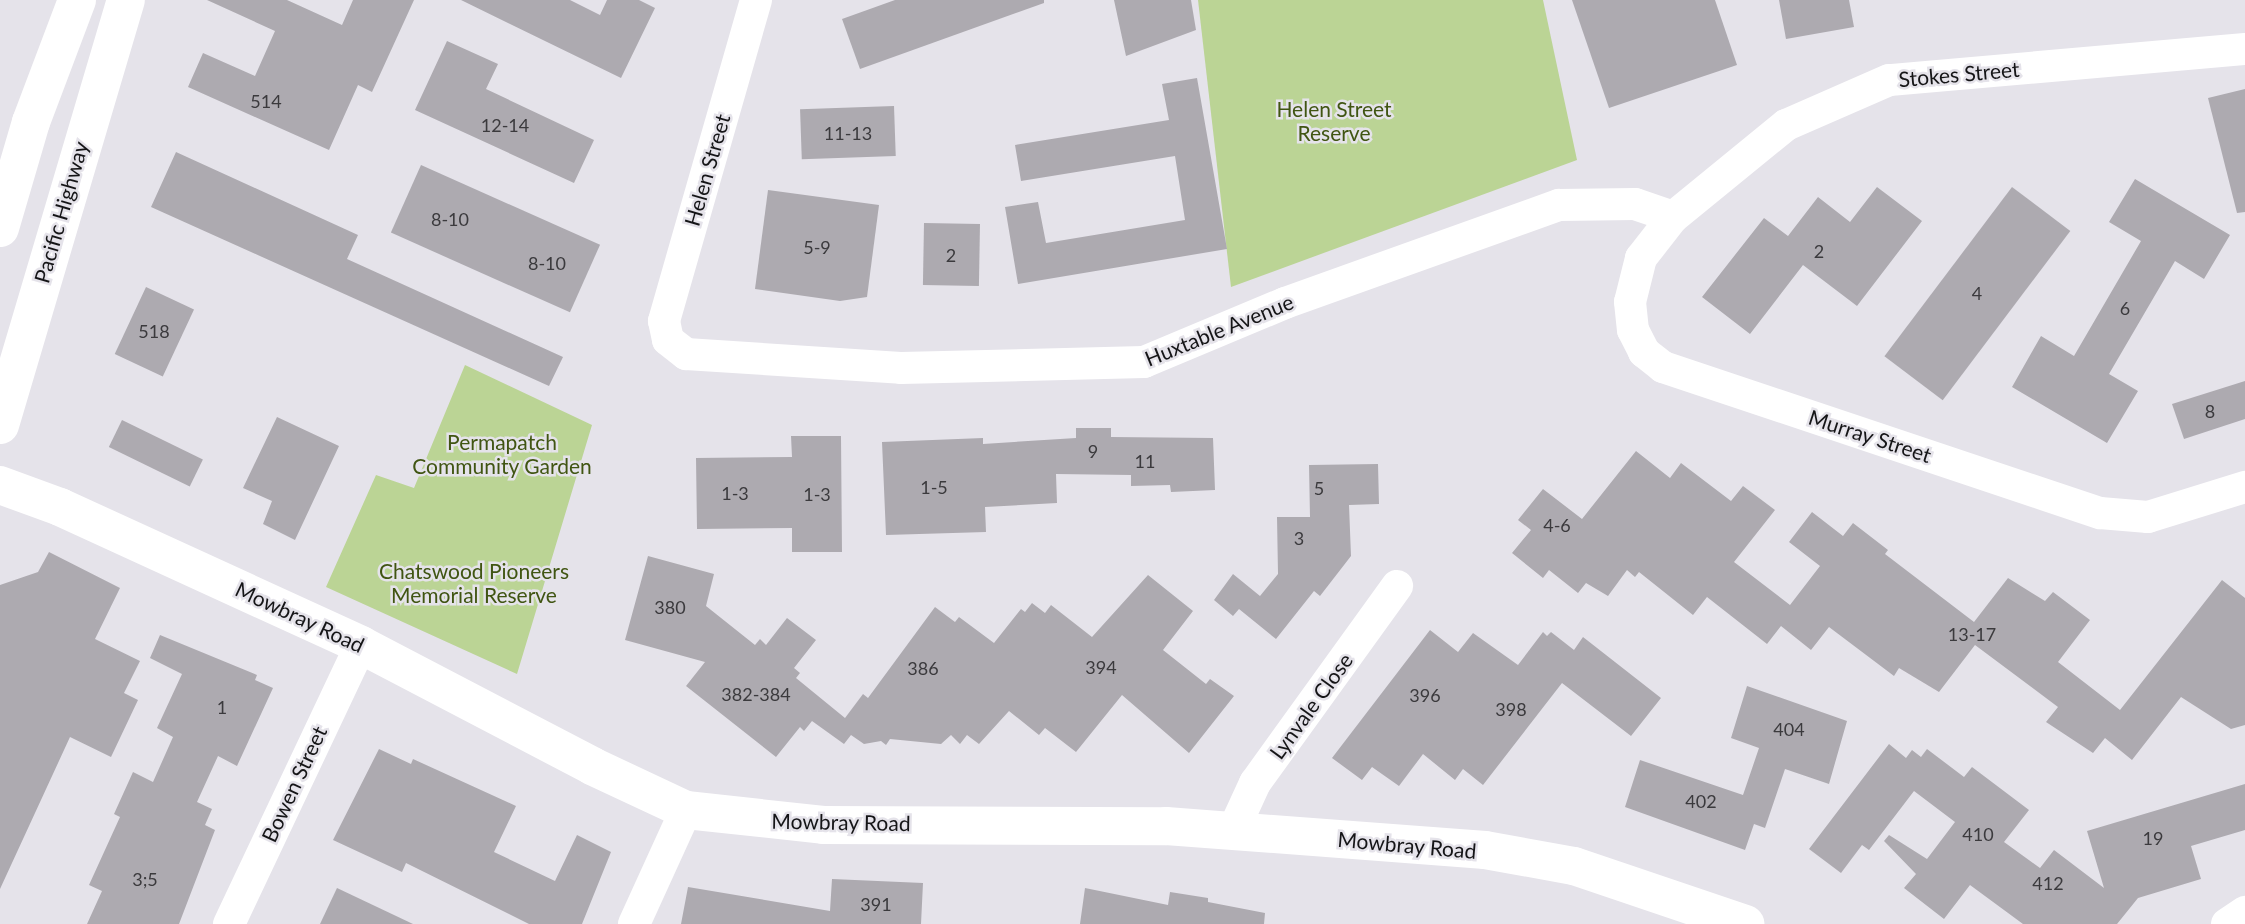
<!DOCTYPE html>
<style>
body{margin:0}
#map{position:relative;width:2245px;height:924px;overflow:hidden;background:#e5e3ea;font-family:Lato,sans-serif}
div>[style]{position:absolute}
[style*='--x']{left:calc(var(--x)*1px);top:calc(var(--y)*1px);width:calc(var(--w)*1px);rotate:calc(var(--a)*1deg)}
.green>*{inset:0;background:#bbd495}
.building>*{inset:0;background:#adaab0;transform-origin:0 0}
.minor>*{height:32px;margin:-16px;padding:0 16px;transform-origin:16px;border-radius:16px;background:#fff}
.secondary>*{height:38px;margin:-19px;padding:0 19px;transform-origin:19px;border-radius:19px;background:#fff}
.trunk>*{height:38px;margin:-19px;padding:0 19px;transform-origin:19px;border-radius:19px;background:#fff}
span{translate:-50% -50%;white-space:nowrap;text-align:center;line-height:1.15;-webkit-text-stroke:5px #e5e3ea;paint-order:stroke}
.number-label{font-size:18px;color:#3b3a3d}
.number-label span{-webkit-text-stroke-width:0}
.street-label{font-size:21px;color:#151517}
.park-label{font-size:21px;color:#405512}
</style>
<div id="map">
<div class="green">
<i style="clip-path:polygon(1198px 0,1543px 0,1577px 160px,1231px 287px)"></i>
<i style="clip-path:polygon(465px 365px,592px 425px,517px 674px,326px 587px,376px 475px,414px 488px)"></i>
</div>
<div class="building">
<i style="clip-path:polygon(207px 0,287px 0,342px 25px,353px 0,414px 0,372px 92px,358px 85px,329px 150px,188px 87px,203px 53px,255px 76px,275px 31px)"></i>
<i style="clip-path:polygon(461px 0,570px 0,600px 15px,607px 0,639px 0,655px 8px,621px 78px)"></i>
<i style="clip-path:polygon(895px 0,1044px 0,1044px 3px,860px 69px,842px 19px)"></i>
<i style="clip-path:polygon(1114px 0,1191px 0,1196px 30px,1126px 56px)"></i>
<i style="clip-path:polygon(1572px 0,1715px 0,1737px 65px,1609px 108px)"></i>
<i style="clip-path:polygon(1779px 0,1849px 0,1854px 27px,1786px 39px)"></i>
<i style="clip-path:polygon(447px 41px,498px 64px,486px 89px,594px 140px,574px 183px,415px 110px)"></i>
<i style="clip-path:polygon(1197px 78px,1227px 249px,1018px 284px,1005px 207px,1038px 202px,1046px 243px,1185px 220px,1175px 156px,1021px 181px,1015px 145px,1169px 120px,1162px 84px)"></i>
<i style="clip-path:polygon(2245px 89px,2245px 212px,2237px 213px,2208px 98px)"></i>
<i style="left:894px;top:106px;width:50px;height:94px;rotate:88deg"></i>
<i style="clip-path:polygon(176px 152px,358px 235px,347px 259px,563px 357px,549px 386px,151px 207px)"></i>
<i style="left:421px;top:165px;width:196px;height:74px;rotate:24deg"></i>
<i style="clip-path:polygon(2135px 179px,2230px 235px,2204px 279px,2175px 261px,2109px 374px,2138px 391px,2107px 443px,2012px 387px,2041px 336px,2074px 356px,2141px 241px,2109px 222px)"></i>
<i style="clip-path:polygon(1877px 187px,1922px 221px,1857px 306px,1803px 265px,1750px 334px,1702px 297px,1764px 218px,1788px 236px,1818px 197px,1850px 222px)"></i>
<i style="left:2012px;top:187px;width:73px;height:212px;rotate:37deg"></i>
<i style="clip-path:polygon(768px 190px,879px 205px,867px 297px,840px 301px,755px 289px)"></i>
<i style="left:924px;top:223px;width:56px;height:62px;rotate:1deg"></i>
<i style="left:146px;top:287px;width:53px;height:74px;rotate:25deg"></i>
<i style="clip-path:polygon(2245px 381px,2245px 419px,2184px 439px,2172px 404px)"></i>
<i style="clip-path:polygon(277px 417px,339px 446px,295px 540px,263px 524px,272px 501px,243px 488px)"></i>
<i style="left:122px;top:420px;width:90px;height:30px;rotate:26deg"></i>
<i style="clip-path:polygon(1076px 428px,1111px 428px,1111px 437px,1213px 438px,1215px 490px,1171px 492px,1170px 485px,1131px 486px,1131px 475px,1056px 474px,1057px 503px,985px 507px,986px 532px,886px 535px,882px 442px,983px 438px,983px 444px,1076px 438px)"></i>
<i style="clip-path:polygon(791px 436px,841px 436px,842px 552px,792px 552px,792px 528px,697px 529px,696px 458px,792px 457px)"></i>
<i style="clip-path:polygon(1636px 451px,1670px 478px,1681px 463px,1731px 501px,1743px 486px,1775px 510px,1734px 562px,1790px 605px,1820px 566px,1789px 542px,1812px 512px,1843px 536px,1853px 523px,1888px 550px,1885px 554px,1974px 622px,2008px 578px,2045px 601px,2053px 592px,2090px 620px,2058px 662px,2120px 710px,2222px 580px,2245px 598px,2245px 725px,2231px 729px,2181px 697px,2132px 760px,2105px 738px,2093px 753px,2046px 722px,2058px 707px,1975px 645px,1939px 692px,1899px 668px,1894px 676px,1829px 627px,1811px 650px,1781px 626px,1767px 644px,1707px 597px,1693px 615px,1639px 572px,1635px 577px,1627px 570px,1608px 596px,1586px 583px,1578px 593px,1549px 570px,1543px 578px,1512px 553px,1531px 530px,1518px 520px,1543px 489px,1582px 519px)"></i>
<i style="clip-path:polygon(1378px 464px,1379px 504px,1349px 505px,1351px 556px,1320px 596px,1314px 591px,1276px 639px,1239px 609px,1233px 616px,1214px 600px,1233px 574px,1260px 596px,1278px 574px,1277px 517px,1310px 517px,1309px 465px)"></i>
<i style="clip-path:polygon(49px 552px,120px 588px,95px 639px,140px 661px,124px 693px,138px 700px,111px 757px,70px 737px,0 889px,0 585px,38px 572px)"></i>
<i style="clip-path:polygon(648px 556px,714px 574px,706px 606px,755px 645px,760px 639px,766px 645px,787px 618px,816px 640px,794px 668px,800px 673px,796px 678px,845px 718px,863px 694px,868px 698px,935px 607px,955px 622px,959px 617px,994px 643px,1021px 609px,1025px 612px,1032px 603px,1045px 613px,1051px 605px,1092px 637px,1148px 575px,1193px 611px,1163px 650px,1206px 684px,1210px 679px,1234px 696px,1189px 753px,1122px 695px,1076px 752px,1045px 728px,1039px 735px,1009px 711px,979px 744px,967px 735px,960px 744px,951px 735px,941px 744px,890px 739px,886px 745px,881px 741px,864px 744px,851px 735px,844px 744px,812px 721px,804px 731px,800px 727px,776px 757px,686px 686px,705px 662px,625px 640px)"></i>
<i style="clip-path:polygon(1430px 630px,1458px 652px,1473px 633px,1518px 665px,1543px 632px,1547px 636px,1551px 632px,1574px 650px,1583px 637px,1661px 698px,1631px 736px,1562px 683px,1483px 785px,1463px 769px,1455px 780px,1423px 754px,1399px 786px,1372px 767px,1362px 780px,1332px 758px)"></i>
<i style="clip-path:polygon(160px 635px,257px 675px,255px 680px,273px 688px,237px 766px,218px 756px,197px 802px,212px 809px,205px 825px,215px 830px,179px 924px,87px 924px,102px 891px,89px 885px,120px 817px,114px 814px,133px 772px,153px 782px,173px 737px,157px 728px,182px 674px,150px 658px)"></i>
<i style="clip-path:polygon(1747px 686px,1847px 721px,1829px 784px,1785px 769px,1765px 828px,1754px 824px,1745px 850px,1625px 807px,1640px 760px,1743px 795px,1759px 748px,1731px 738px)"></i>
<i style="clip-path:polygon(1889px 744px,1906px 758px,1912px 750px,1921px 757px,1927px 749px,1964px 777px,1972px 767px,2029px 810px,2004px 842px,2040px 868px,2054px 850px,2104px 888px,2087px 831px,2245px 784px,2245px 830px,2191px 846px,2201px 879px,2138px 898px,2117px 924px,2023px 924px,1970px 885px,1944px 919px,1904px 888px,1916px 874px,1884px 841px,1889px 835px,1927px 859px,1955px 822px,1914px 791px,1869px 850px,1862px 845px,1841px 873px,1809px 849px)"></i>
<i style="clip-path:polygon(379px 749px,411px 764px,413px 759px,516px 806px,494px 852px,555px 881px,577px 835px,611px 852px,582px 924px,529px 924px,406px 863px,402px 872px,333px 840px)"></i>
<i style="clip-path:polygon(832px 879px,923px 883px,921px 924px,681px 924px,688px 887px,830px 911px)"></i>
<i style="clip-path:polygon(337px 888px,413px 924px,320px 924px)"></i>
<i style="clip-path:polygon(1085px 888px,1168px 905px,1170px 892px,1208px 898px,1208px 902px,1265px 913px,1264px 924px,1080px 924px)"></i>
</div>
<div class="minor">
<i style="--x:756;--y:0;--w:334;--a:106"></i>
<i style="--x:664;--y:321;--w:19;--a:78"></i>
<i style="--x:668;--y:340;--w:23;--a:38"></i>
<i style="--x:686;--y:354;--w:215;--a:3.7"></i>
<i style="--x:901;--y:368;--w:243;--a:-1.4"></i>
<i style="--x:1144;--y:362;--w:153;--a:-22.7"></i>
<i style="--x:1285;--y:303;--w:291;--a:-19.7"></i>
<i style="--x:1559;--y:205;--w:76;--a:-0.8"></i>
<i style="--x:1635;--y:204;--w:40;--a:18.9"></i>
<i style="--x:2245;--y:49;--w:357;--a:175"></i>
<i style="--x:1889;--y:80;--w:112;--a:156.4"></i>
<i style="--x:1786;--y:125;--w:146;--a:140.8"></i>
<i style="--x:1673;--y:217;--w:52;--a:128"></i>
<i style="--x:1641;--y:258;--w:45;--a:104"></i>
<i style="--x:1630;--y:302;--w:28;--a:84"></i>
<i style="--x:1633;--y:330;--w:25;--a:63"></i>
<i style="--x:1644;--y:352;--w:24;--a:38"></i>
<i style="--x:1663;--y:367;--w:461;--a:18.5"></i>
<i style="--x:2100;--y:513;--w:48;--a:4.8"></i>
<i style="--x:2148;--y:517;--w:102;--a:-17.2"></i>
<i style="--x:1233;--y:831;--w:53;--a:-65.4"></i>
<i style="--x:1255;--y:783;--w:243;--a:-54.2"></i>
<i style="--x:229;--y:924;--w:309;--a:-64.7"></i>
<i style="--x:634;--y:924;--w:125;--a:-65.5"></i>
<i style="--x:2227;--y:924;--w:22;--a:-34"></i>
</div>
<div class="secondary">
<i style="--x:0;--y:485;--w:64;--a:20.1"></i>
<i style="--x:60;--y:507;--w:331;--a:24.6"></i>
<i style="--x:361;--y:645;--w:261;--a:27.6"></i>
<i style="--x:592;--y:766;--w:104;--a:25.1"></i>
<i style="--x:686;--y:810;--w:138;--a:6.2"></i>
<i style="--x:823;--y:825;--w:343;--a:0.2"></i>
<i style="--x:1166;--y:826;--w:320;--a:4.3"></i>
<i style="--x:1485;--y:850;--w:90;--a:10.2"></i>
<i style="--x:1574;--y:866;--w:181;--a:18.7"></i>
</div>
<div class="trunk">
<i style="--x:0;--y:228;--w:110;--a:-73.7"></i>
<i style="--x:31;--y:122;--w:130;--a:-69.3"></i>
<i style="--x:0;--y:425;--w:443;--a:-73.5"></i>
</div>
<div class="number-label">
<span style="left:266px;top:101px">514</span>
<span style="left:505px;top:125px">12-14</span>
<span style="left:848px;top:133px">11-13</span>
<span style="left:450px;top:219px">8-10</span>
<span style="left:817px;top:247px">5-9</span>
<span style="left:1819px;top:251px">2</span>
<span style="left:951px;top:255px">2</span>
<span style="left:547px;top:263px">8-10</span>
<span style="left:1977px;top:293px">4</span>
<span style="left:2125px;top:308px">6</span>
<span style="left:154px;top:331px">518</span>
<span style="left:2210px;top:411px">8</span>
<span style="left:1093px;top:451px">9</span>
<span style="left:1145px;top:461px">11</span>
<span style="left:934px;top:487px">1-5</span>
<span style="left:1319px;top:488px">5</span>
<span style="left:735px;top:493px">1-3</span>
<span style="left:817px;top:494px">1-3</span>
<span style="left:1557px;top:525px">4-6</span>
<span style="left:1299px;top:538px">3</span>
<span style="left:670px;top:607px">380</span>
<span style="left:1972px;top:634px">13-17</span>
<span style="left:1101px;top:667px">394</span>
<span style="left:923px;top:668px">386</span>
<span style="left:756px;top:694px">382-384</span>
<span style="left:1425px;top:695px">396</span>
<span style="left:222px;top:707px">1</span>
<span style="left:1511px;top:709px">398</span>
<span style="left:1789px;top:729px">404</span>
<span style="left:1701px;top:801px">402</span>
<span style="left:1978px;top:834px">410</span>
<span style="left:2153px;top:838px">19</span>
<span style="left:145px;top:879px">3;5</span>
<span style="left:2048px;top:883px">412</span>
<span style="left:876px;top:904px">391</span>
</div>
<div class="street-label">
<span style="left:1959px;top:74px;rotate:-5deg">Stokes Street</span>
<span style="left:707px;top:170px;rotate:-74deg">Helen Street</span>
<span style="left:61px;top:212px;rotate:-74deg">Pacific Highway</span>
<span style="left:1219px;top:330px;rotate:-22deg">Huxtable Avenue</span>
<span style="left:1870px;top:436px;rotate:18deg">Murray Street</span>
<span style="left:300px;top:617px;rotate:25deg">Mowbray Road</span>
<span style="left:1311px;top:706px;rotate:-54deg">Lynvale Close</span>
<span style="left:294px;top:784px;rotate:-65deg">Bowen Street</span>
<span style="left:841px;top:822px;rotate:1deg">Mowbray Road</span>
<span style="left:1407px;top:845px;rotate:5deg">Mowbray Road</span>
</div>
<div class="park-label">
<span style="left:1334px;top:121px">Helen Street<br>Reserve</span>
<span style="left:502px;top:454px">Permapatch<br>Community Garden</span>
<span style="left:474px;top:583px">Chatswood Pioneers<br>Memorial Reserve</span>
</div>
</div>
